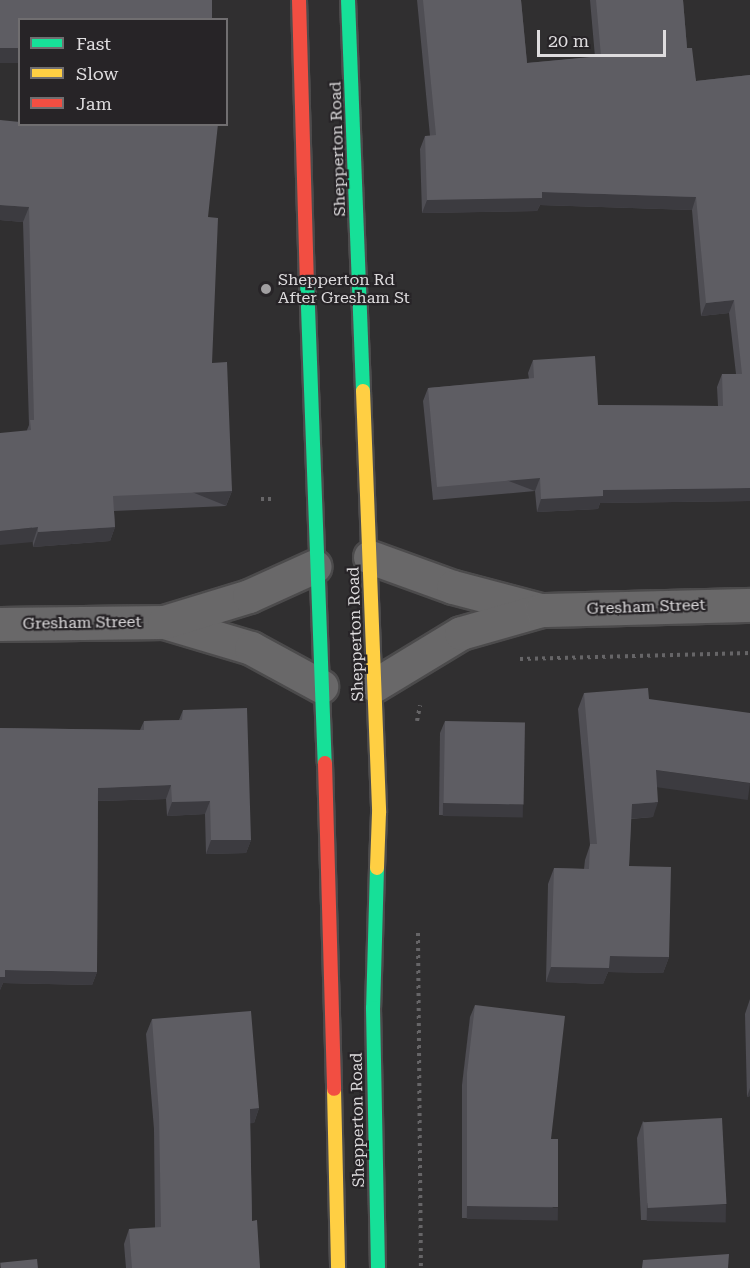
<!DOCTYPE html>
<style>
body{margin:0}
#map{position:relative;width:750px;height:1268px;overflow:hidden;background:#302f30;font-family:"Roboto Serif",serif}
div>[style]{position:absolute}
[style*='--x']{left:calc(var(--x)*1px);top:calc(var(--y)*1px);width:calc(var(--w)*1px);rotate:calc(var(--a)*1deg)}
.path>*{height:4px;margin-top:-2px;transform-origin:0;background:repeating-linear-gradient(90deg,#666567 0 3px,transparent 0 7.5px)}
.roads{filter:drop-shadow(2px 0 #4c4b4c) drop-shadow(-2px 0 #4c4b4c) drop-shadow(0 2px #4c4b4c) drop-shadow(0 -2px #4c4b4c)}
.street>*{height:33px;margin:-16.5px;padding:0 16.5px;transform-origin:16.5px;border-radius:16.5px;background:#696869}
.fast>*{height:14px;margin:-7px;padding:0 7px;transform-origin:7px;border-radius:7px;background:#16e098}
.slow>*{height:14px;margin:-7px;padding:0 7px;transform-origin:7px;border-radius:7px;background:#ffcf43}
.jam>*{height:14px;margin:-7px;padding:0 7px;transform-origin:7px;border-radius:7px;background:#f24e42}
.wall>*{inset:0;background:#4f4e54}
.shaded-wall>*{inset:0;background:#3c3b40;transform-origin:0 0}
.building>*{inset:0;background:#5e5d63;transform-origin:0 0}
.dots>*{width:16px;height:16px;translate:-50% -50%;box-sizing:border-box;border:3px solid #272427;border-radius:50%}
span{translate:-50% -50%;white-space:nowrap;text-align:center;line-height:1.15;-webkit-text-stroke:4.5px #272427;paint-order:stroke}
.street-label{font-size:16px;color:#dedcde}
.poi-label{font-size:16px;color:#dedcde}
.left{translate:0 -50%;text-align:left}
.legend{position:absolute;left:18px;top:18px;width:210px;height:108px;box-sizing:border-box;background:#272427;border:2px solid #706e70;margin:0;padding:8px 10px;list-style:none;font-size:18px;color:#dedcde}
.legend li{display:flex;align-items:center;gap:12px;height:30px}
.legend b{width:30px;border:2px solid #706e70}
.scale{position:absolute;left:537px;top:30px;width:129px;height:27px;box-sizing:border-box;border:3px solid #dedcde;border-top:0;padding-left:8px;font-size:18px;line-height:21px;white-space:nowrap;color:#dedcde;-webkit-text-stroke:4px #272427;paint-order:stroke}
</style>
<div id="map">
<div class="path">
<i style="--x:261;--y:499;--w:15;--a:0"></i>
<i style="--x:520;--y:659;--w:230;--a:-1.5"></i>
<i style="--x:417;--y:721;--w:16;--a:-79"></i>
<i style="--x:418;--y:933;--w:335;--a:89.5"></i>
</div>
<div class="roads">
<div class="street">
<i style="--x:370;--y:557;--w:88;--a:19.9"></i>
<i style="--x:453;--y:587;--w:90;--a:14.8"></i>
<i style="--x:164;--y:622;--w:91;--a:16.6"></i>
<i style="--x:251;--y:648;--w:80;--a:28.5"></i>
<i style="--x:0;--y:624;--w:164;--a:-0.7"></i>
<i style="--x:164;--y:622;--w:89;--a:-17"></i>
<i style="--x:249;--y:596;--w:72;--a:-24.4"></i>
<i style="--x:375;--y:685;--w:100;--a:-31.2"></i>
<i style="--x:461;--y:633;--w:84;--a:-15.9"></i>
<i style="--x:542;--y:610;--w:208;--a:-1.4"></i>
</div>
<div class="fast">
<i style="--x:348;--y:0;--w:391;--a:87.8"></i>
<i style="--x:307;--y:280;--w:483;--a:87.9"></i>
<i style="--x:377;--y:868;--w:140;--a:91.6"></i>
<i style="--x:373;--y:1008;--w:260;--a:88.9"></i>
</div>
<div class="slow">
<i style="--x:363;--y:391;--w:422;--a:87.8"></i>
<i style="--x:379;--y:813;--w:55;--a:92.1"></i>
<i style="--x:334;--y:1089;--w:179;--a:88.7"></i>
</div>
<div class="jam">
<i style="--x:299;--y:0;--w:280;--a:88.4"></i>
<i style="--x:325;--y:763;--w:326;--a:88.4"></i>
</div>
</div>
<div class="wall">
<i style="clip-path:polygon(417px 0,521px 0,527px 63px,595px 57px,590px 0,683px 0,687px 48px,696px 81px,750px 75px,750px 501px,600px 503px,598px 509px,537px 512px,535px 491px,433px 500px,423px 401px,428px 388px,529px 379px,528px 373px,533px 360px,598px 405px,718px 406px,717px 387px,722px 374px,736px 374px,729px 313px,701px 316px,692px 210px,540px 205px,537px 211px,422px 213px,420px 149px,425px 136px,430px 136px)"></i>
<i style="clip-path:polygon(0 120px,208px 217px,212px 363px,232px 491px,226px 506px,114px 511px,115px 527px,110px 541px,33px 547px,27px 430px,29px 425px,23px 222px,0 220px)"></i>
<i style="clip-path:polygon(584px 693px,657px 787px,653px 817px,631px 819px,629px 866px,669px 957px,663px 973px,608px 972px,603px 984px,546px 982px,548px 884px,554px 868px,584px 869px,585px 860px,590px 845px,578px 709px)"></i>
<i style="clip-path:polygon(183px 710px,251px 840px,246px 853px,206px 854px,205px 814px,167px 816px,166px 799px,98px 801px,97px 972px,92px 985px,3px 983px,0 990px,0 728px,140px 730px,144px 721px,179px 720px)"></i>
<i style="clip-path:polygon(445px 721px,519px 817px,439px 815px,440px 733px)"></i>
<i style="clip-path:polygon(750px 999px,750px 1096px,747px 1097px,745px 1014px)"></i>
<i style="clip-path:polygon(475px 1005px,551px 1139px,553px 1219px,462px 1218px,462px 1085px,470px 1017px)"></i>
<i style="clip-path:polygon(152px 1019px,259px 1108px,254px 1123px,250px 1123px,252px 1221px,260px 1268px,126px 1268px,124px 1244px,129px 1229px,155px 1228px,154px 1129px,146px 1034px)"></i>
<i style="clip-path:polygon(643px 1121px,720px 1221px,641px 1220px,637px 1138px)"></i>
</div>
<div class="shaded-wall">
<i style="left:0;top:48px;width:20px;height:15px"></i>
<i style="clip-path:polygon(542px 192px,696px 197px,692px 210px,540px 205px,537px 211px,422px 213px,427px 200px)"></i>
<i style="clip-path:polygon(0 205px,29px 207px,23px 222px,0 220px)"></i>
<i style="clip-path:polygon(734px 300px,729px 313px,701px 316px,706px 303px)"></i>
<i style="left:540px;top:478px;width:14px;height:103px;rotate:111deg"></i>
<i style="clip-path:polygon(750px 488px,750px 501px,600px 503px,598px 509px,537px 512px,541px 499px,603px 490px)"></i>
<i style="left:232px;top:491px;width:16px;height:119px;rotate:112deg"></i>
<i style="clip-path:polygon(38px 527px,33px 542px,0 545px,0 531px)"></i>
<i style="clip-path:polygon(115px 527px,110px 541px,33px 547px,38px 532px)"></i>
<i style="left:656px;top:770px;width:95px;height:17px;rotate:8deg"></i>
<i style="clip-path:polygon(171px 785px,166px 799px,93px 801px,98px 788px)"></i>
<i style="clip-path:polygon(210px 801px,205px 814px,167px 816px,172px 802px)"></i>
<i style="clip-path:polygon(658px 802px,653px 817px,626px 819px,632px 804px)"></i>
<i style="left:443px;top:803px;width:80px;height:13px;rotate:1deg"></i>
<i style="clip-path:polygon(211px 840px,251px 840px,246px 853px,206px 854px)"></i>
<i style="clip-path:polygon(610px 956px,669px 957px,663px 973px,608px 972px,603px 984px,546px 982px,551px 967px)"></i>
<i style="clip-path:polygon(5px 970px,97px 972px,92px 985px,3px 983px,0 990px,0 977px)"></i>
<i style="clip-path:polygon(750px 1088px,750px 1096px,747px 1097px)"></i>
<i style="clip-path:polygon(259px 1108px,254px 1123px,245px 1124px,250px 1109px)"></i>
<i style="left:647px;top:1203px;width:79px;height:18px;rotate:1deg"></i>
<i style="left:467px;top:1206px;width:91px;height:13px;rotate:1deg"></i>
</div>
<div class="building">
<i style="clip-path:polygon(0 0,212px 0,212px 20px,20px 20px,20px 48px,0 48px)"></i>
<i style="clip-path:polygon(423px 0,521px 0,527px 63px,601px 56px,596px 0,683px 0,687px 48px,692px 48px,696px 81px,750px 75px,750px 488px,603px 490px,603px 496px,541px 499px,540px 478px,437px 487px,428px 388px,534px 378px,533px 360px,595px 356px,598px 405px,723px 406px,722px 374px,742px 374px,734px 300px,706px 303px,696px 197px,542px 192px,542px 198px,427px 200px,425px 136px,436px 135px)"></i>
<i style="clip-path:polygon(0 120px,20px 122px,20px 124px,218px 124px,208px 217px,218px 218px,212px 363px,227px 362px,232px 491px,113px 496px,115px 527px,38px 532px,38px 527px,0 531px,0 433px,31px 430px,30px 420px,34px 420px,29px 207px,0 205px)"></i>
<i style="clip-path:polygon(648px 688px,649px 699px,750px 713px,750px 783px,656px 770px,658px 802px,632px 804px,629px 866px,671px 867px,669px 957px,610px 956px,609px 968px,551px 967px,554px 868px,589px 869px,590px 844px,597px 844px,584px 693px)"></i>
<i style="clip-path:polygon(247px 708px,251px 840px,211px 840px,210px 801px,172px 802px,171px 785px,98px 788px,97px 972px,5px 970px,5px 977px,0 977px,0 728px,144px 730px,144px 721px,182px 720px,183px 710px)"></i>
<i style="left:445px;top:721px;width:80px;height:82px;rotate:1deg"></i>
<i style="clip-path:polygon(475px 1005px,565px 1016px,551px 1139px,558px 1139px,558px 1207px,467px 1206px,467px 1073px)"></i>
<i style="clip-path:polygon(251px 1011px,259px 1108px,250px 1109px,252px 1221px,257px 1220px,260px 1268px,132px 1268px,129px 1229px,161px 1227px,159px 1114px,152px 1019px)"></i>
<i style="left:722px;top:1118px;width:86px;height:79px;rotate:87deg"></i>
<i style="clip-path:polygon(729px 1254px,728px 1268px,642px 1268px,643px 1260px)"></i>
<i style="left:37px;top:1259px;width:9px;height:37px;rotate:84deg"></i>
</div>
<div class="dots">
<i style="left:266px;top:289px;background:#a19fa1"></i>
</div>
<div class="street-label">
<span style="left:338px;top:149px;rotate:-92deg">Shepperton Road</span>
<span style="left:646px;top:607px;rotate:-2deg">Gresham Street</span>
<span style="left:82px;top:623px;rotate:-1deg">Gresham Street</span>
<span style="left:356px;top:634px;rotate:-92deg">Shepperton Road</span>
<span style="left:358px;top:1120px;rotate:-91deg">Shepperton Road</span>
</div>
<div class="poi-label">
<span class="left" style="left:278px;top:289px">Shepperton Rd<br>After Gresham St</span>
</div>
<ul class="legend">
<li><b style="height:8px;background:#16e098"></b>Fast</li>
<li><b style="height:8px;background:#ffcf43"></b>Slow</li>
<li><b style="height:8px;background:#f24e42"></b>Jam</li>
</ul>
<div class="scale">20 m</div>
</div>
